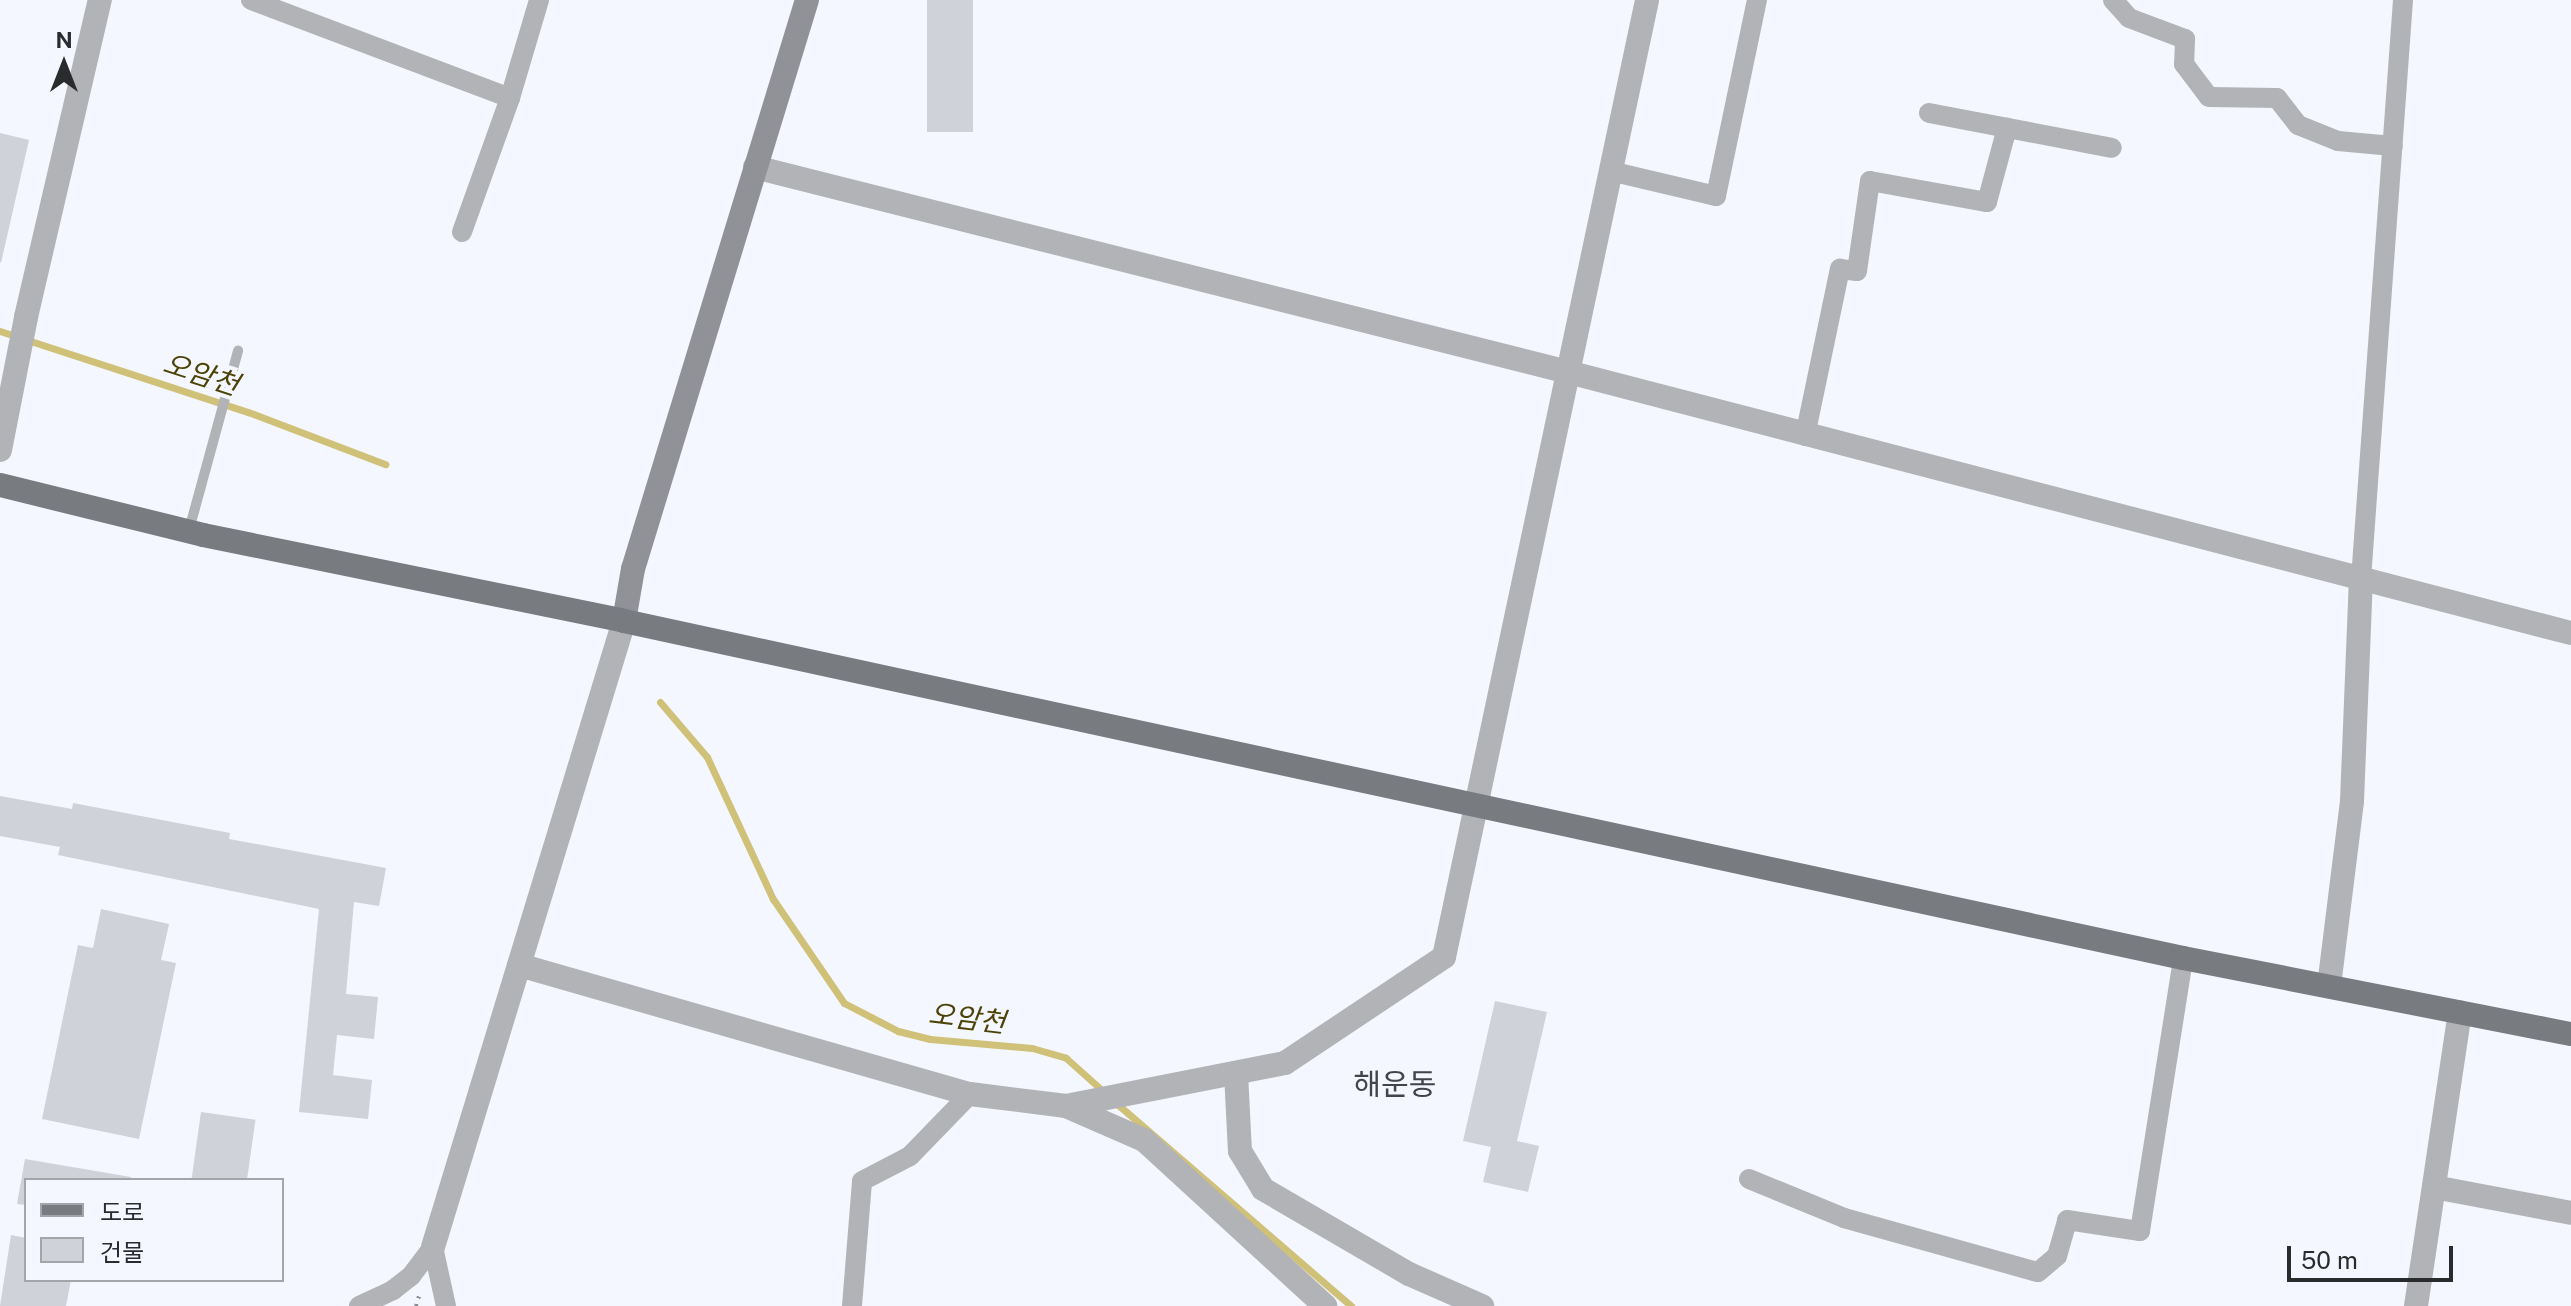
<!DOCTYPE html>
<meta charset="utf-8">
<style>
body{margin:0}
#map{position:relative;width:2571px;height:1306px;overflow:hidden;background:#f4f7ff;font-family:"Public Sans","Noto Sans KR",sans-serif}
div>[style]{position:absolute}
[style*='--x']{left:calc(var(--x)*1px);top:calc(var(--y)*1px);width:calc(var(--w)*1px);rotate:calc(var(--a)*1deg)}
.stream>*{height:7px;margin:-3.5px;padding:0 3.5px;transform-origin:3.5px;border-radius:3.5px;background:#d0c178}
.building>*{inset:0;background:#cfd2d9;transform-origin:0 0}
.path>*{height:4px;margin-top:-2px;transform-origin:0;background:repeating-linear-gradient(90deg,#888a8f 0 2px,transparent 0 8px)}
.service>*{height:10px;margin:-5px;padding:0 5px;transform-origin:5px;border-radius:5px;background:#b2b3b6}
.minor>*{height:20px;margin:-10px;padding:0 10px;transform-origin:10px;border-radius:10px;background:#b2b3b6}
.tertiary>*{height:24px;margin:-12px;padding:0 12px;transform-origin:12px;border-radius:12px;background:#b2b3b6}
.secondary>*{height:24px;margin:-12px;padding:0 12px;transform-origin:12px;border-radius:12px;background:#909297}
.primary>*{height:24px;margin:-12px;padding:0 12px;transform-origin:12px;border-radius:12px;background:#787b80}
span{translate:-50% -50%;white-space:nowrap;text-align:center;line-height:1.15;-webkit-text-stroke:8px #f4f7ff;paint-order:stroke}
.water-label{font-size:28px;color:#4d4306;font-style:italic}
.quarter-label{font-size:30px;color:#42444a}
.legend{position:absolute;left:24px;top:1178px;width:260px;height:104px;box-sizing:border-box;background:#f4f7ff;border:2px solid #a3a5ab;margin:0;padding:10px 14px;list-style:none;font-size:24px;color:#2a2b2d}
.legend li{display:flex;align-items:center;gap:16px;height:40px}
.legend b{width:40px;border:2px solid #a3a5ab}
.north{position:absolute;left:24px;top:24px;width:80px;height:80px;-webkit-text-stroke:6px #f4f7ff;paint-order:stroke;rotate:0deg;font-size:22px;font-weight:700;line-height:32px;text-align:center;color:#2a2b2d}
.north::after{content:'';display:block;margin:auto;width:28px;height:36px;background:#2a2b2d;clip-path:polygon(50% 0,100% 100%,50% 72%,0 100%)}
.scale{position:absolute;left:2287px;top:1246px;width:166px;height:36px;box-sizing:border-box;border:4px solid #2a2b2d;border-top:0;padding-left:10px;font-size:24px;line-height:28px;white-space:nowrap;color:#2a2b2d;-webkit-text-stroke:6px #f4f7ff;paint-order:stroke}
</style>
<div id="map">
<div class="stream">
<i style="--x:0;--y:331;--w:261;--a:18.1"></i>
<i style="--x:248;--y:412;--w:147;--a:20.8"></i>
<i style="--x:660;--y:702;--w:72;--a:49.5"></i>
<i style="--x:707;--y:757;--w:157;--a:65.1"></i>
<i style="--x:773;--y:899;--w:126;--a:55.7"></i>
<i style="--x:844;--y:1003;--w:61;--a:27.4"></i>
<i style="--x:898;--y:1031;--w:33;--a:14"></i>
<i style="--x:930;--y:1039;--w:102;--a:5"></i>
<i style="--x:1032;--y:1048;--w:35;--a:16"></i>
<i style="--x:1066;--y:1058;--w:51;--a:41.8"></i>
<i style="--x:1116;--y:1103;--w:311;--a:40.8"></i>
</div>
<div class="building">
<i style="left:927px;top:0;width:46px;height:132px"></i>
<i style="clip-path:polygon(0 133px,29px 140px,1px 263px,0 262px)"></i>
<i style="clip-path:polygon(0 796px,72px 809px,73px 803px,230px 833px,229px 839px,386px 868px,379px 906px,354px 902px,346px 994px,378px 997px,374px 1039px,337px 1035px,333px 1075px,372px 1080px,368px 1119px,299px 1112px,319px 909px,58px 855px,60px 847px,0 836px)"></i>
<i style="clip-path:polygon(101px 909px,169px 924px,161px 960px,176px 963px,139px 1139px,42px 1119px,78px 945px,93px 948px)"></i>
<i style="clip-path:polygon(1495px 1001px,1547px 1012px,1517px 1141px,1539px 1146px,1528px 1192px,1483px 1182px,1491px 1147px,1463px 1141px)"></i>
<i style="left:201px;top:1112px;width:55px;height:69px;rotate:8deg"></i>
<i style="clip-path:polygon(25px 1159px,131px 1177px,131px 1180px,26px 1180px,26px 1205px,17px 1204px)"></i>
<i style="clip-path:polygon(11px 1235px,26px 1238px,26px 1280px,71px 1280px,66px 1306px,0 1306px)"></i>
</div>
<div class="path">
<i style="--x:416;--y:1306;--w:10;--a:-73"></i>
</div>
<div class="service">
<i style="--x:189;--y:530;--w:186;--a:-74.7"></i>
</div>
<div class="minor">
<i style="--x:251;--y:0;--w:277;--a:20.7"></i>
<i style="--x:2113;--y:0;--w:24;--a:48"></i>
<i style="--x:2129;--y:18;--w:60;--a:20.6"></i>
<i style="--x:2185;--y:39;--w:25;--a:92"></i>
<i style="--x:2184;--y:64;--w:41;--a:52.9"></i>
<i style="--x:2209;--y:97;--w:68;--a:0.8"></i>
<i style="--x:2277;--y:98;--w:34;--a:52"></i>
<i style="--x:2298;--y:125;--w:43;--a:21.8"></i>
<i style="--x:2338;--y:141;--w:55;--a:5.2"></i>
<i style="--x:1929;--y:113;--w:186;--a:10.8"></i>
<i style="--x:1610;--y:171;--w:109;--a:13.3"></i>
<i style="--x:1716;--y:196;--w:200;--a:-78.2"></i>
<i style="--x:462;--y:232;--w:142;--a:-70.3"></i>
<i style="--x:510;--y:98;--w:102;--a:-73.5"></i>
<i style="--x:1805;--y:436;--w:171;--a:-78.2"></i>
<i style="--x:1840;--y:269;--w:17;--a:7"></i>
<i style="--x:1857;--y:271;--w:91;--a:-81.8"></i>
<i style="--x:1870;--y:181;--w:119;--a:10.2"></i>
<i style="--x:1987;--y:202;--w:77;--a:-74.9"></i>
<i style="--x:2361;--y:579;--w:581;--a:-85.85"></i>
<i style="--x:1749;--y:1179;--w:103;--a:22.3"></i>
<i style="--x:1844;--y:1218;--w:201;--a:15.6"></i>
<i style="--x:2038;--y:1272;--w:25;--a:-40"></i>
<i style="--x:2057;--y:1256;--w:37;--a:-74"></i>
<i style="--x:2067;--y:1220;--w:74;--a:8.6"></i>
<i style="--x:2140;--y:1231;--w:276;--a:-81"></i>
<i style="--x:433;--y:1247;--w:60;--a:77.6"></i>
<i style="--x:359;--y:1306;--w:38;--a:-25"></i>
<i style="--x:393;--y:1290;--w:23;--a:-38"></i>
<i style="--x:411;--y:1276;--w:36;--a:-53"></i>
<i style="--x:852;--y:1306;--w:125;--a:-85.4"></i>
<i style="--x:862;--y:1181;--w:54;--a:-27.5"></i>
<i style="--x:910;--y:1156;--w:86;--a:-45.9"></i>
</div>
<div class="tertiary">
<i style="--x:755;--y:167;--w:838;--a:14.15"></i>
<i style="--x:1568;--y:372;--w:1036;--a:14.59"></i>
<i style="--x:0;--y:450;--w:136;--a:-78.9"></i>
<i style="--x:26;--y:317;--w:326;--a:-76.9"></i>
<i style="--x:519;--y:965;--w:469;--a:16"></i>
<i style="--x:970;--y:1094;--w:97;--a:7.1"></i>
<i style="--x:1066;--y:1106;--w:223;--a:-11.1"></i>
<i style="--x:1285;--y:1063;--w:191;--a:-33.7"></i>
<i style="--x:1444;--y:957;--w:978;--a:-78.02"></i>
<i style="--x:2329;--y:986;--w:186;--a:-82.9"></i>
<i style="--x:2352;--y:801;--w:222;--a:-87.7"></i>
<i style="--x:1236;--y:1073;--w:78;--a:87.1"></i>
<i style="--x:1240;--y:1151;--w:44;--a:58.8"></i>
<i style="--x:1263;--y:1189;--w:169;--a:30.2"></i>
<i style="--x:1409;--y:1274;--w:80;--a:23.7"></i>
<i style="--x:1066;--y:1106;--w:85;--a:23.6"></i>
<i style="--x:1144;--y:1140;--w:246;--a:42.5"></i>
<i style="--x:2434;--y:1187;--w:139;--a:10.7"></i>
<i style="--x:433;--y:1247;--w:654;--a:-73.03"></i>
<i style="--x:2416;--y:1306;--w:297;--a:-81.5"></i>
</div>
<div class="secondary">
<i style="--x:624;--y:621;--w:53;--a:-80.2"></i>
<i style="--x:633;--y:569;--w:595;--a:-73"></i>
</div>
<div class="primary">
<i style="--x:0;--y:485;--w:209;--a:13.8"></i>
<i style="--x:203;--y:535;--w:430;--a:11.5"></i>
<i style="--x:624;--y:621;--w:1595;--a:12.2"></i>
<i style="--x:2183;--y:958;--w:395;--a:11.1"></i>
</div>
<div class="water-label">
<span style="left:201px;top:374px;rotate:18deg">오암천</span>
<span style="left:967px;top:1018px;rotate:7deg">오암천</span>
</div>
<div class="quarter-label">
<span style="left:1395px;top:1084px">해운동</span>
</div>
<ul class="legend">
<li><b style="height:10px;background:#787b80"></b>도로</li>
<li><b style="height:22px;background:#cfd2d9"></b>건물</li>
</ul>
<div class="north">N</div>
<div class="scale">50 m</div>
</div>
